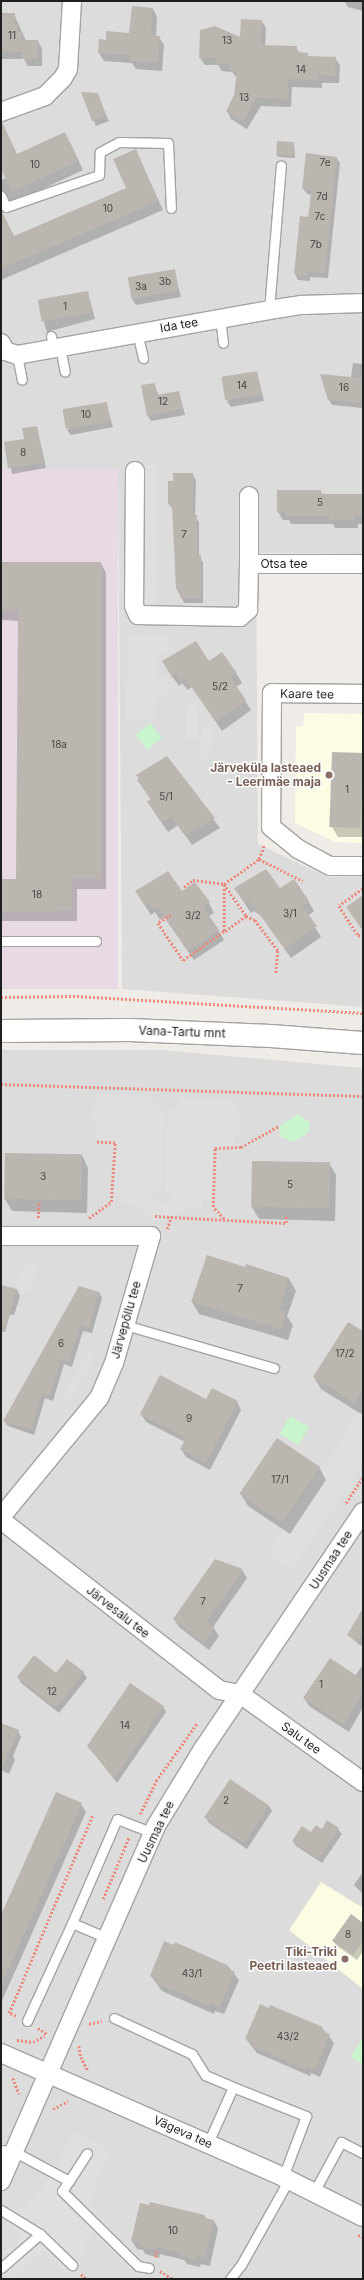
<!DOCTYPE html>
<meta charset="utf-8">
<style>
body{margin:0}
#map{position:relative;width:364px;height:2280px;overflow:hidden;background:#efece7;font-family:Inter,sans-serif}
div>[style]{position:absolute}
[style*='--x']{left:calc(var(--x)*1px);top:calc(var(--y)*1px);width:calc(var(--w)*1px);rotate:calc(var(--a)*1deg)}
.residential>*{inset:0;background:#dddcdc}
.industrial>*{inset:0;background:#e7dae4;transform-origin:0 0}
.education>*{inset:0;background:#fbfce3}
.park>*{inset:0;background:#c9f4cd;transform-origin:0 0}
.parking>*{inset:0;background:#dfdfdf;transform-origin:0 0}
.shadow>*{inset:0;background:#0003;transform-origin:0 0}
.building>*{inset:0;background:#bcb6b0;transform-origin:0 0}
.path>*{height:2.5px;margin-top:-1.25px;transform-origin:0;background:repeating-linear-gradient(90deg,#eb897c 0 2px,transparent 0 4px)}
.roads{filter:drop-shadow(1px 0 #a3a3a3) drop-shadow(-1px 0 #a3a3a3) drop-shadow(0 1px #a3a3a3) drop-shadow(0 -1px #a3a3a3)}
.service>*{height:9px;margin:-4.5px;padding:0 4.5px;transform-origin:4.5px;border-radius:4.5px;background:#fff}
.minor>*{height:18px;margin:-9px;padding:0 9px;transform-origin:9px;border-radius:9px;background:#fff}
.tertiary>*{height:22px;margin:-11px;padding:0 11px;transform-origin:11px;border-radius:11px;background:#fff}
.dots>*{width:11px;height:11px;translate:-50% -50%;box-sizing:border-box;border:2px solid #fff;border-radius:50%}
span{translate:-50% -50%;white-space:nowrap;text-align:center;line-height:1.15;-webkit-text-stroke:3px #fff;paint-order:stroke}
.number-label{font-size:10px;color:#464543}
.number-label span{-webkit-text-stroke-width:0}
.street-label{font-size:12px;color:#1f1f1f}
.education-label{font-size:12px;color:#785e54;font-weight:700}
.right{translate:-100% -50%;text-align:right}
.frame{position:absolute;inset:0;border:2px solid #1f1f1f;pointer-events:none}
</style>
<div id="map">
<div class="residential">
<i style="clip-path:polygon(1px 1px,363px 1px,363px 554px,256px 553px,258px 844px,328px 877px,363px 876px,363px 1007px,122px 989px,118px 469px,1px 490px)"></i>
<i style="clip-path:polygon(1px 1050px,162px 1050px,363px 1068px,363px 2279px,1px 2279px)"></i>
</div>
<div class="industrial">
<i style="left:118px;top:469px;width:520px;height:119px;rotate:90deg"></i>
</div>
<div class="education">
<i style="clip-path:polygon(304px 713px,363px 714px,363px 843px,335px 842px,295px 823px,296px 726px,303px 726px)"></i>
<i style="clip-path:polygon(321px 1882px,363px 1908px,363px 1989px,289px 1930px)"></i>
</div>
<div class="park">
<i style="left:150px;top:723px;width:19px;height:19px;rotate:51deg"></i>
<i style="clip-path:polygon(298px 1114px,310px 1123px,309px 1132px,293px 1142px,281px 1137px,279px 1129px,281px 1125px)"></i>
<i style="left:290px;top:1416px;width:22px;height:21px;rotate:30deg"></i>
<i style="clip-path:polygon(363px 2038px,363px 2064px,351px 2057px)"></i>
</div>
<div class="parking">
<i style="clip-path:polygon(143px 465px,157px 465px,157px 609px,146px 608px,144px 603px)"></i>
<i style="clip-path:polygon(128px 634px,168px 634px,168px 654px,156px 654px,156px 677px,169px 678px,168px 697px,155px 697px,155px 720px,126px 720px)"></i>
<i style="left:186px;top:706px;width:12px;height:33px"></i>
<i style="left:202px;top:725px;width:11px;height:33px;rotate:5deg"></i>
<i style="clip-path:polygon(97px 1094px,152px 1096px,155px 1108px,164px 1110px,161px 1192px,148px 1192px,153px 1200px,160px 1204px,168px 1202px,175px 1193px,164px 1192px,168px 1110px,178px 1107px,180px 1098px,237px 1101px,236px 1113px,241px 1118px,241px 1129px,235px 1134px,234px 1147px,213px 1146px,210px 1198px,202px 1198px,202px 1207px,188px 1208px,163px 1221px,149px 1220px,141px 1209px,131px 1203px,122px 1203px,122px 1195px,114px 1194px,117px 1141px,95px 1140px,96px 1127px,91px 1122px,91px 1111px,96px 1107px)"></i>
<i style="left:26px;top:1261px;width:14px;height:29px;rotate:21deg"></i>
<i style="left:88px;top:1353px;width:8px;height:55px;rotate:30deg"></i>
<i style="clip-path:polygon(363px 1406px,363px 1464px,292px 1571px,267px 1552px)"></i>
<i style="clip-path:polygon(74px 2132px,110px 2150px,89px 2202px,106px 2219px,104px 2225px,149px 2268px,138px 2277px,92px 2234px,83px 2245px,87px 2249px,68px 2274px,43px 2252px,16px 2279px,1px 2279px,1px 2254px,22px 2237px,8px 2222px,45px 2184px)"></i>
</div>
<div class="shadow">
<i style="clip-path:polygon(341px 1px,363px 1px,363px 11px,348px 7px,345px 2px)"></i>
<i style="clip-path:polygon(153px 9px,157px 17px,156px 36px,159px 37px,164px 45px,162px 71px,136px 69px,132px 63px,104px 61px,99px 53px,107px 41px,130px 34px)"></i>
<i style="clip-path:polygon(1px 14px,14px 14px,26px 41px,38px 41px,42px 49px,42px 66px,28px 66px,24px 59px,1px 59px)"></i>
<i style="clip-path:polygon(262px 21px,266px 28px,265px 46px,296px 47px,300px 54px,307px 54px,309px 57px,335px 58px,340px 65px,339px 83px,322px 83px,322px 88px,292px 87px,291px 107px,261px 106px,247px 129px,231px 119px,227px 111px,235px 96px,237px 78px,232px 72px,222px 71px,218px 65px,205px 65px,200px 58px,241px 38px)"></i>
<i style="clip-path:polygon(82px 93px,97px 94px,109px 121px,96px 126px)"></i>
<i style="clip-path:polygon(7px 135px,17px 155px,70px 142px,83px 170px,13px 203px,8px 199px,1px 204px,1px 180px,6px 178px,1px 167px,1px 138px)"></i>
<i style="clip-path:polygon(294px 143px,295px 158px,278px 157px,277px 155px)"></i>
<i style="clip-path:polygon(136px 151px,163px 210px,1px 280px,1px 210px,14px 237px,127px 188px)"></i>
<i style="clip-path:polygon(336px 157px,340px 163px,328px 278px,310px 277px,310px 281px,298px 280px,295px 274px,309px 218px,311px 195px,307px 194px,303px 188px)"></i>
<i style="clip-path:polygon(174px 271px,181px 297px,136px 305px,132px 299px)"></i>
<i style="left:88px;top:293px;width:27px;height:50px;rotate:75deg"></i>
<i style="clip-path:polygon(353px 363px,363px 364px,363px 408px,332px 405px,329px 400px,351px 378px)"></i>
<i style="clip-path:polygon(257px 372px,264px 401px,231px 407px,227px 401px)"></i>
<i style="clip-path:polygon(154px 384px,159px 396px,179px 392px,185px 415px,151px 421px,148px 416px)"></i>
<i style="clip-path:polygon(106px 403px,113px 427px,71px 435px,67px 430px)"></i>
<i style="clip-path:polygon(37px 427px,46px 468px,12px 474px,5px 443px,25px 440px)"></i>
<i style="clip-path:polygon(192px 474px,196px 480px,195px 516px,199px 522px,199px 556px,203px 562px,203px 603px,184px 603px,177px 589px,173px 510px,169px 504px,174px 482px)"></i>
<i style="clip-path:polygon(320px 491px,323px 495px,363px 497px,363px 524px,358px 524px,358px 528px,335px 528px,333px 524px,291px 524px,289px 520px,283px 520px,278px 512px)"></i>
<i style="clip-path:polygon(1px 563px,101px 563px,106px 573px,106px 889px,77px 889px,77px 921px,1px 921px,1px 880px,17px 880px,19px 621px,1px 620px)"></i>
<i style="clip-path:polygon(209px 663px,236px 673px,242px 683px,236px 687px,251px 710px,222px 731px,192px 687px,188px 690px,182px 683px,179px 686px,169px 672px)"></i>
<i style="clip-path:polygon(333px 754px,363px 754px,363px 837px,338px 837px,332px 827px)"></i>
<i style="clip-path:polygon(167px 757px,220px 828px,192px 845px,178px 825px,168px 832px,154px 812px,151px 800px,138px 780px)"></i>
<i style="clip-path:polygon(235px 889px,280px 890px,308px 901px,314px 911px,308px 916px,321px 937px,291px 958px,261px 916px,254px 911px,251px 913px)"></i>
<i style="clip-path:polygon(182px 892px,209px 903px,214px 913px,209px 916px,224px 940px,194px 960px,164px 917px,160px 920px,155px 912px,151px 915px,142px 901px)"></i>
<i style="clip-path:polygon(6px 1154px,82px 1155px,88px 1168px,87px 1213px,12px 1211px,5px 1199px)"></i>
<i style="clip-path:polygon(329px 1163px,336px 1175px,335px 1221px,259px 1219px,252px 1207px)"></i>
<i style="clip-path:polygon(246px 1269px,289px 1279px,296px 1291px,287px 1316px,293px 1325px,288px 1340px,199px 1314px,192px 1302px)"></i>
<i style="clip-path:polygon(1px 1286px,17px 1290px,20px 1296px,14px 1315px,1px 1314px)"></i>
<i style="clip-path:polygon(99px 1292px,102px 1298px,92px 1333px,83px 1331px,72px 1367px,64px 1364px,53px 1401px,45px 1398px,34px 1435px,8px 1426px,4px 1421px)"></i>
<i style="clip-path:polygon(363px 1333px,363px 1411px,361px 1414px,321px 1389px,314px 1377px)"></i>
<i style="clip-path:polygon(206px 1400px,237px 1402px,241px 1410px,210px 1470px,186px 1457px,181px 1449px,185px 1442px,146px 1422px,141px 1414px)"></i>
<i style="clip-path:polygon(319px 1467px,326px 1480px,290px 1534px,248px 1506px,241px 1494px)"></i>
<i style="clip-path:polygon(215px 1560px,242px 1570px,247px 1578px,213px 1627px,219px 1636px,209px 1650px,179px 1627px,174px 1619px)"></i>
<i style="clip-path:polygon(363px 1612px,363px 1644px,361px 1646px,348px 1635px)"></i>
<i style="clip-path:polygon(362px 1666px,363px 1707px,349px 1732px,309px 1706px,304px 1698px,355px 1676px)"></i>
<i style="clip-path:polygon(83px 1672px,87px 1678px,59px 1713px,21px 1683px,18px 1677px)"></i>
<i style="clip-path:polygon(163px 1707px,166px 1712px,117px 1783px,92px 1751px)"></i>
<i style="clip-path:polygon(1px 1724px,18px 1731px,21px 1737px,13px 1756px,15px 1760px,9px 1774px,1px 1770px)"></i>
<i style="clip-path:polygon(81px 1804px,86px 1812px,1px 2003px,1px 1918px)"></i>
<i style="clip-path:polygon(269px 1806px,272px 1811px,247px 1849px,209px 1823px,206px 1818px)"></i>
<i style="clip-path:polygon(338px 1829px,342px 1834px,322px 1863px,296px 1846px,293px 1841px,322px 1830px)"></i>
<i style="clip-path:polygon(363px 1872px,363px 1894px,354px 1885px)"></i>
<i style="clip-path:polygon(363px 1924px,363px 1951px,357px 1960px,337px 1946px,333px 1941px)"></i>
<i style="clip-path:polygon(227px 1965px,239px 1980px,224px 2014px,215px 2011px,214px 2014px,162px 1991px,151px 1976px)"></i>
<i style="clip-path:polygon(322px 2028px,334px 2043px,320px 2077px,311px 2073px,310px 2076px,257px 2053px,246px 2039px)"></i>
<i style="clip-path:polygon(205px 2216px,207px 2220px,214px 2221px,218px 2229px,210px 2266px,201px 2264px,200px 2267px,187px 2264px,184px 2260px,160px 2254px,159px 2258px,145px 2254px,143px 2250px,137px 2249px,132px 2241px)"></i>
</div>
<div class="building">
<i style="clip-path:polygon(132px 6px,153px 8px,151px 35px,160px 36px,158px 63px,130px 61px,130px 55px,98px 53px,99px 39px,106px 40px,106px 31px,129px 33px)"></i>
<i style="clip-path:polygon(1px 13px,15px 13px,15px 24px,18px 24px,18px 32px,23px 32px,22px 40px,38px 40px,38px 59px,22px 59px,22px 52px,1px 51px)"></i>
<i style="clip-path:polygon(241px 19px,262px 20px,261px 45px,297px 46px,297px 52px,308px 53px,308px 56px,336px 57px,335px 76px,318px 75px,318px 80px,288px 79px,288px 99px,256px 98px,243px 122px,226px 111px,234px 95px,237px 71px,230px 71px,230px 64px,216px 64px,217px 58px,199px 58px,200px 30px,215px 26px,240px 37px)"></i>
<i style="clip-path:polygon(81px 92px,98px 93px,106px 116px,92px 121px)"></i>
<i style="clip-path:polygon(2px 122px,17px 154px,65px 132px,78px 161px,12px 192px,1px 169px)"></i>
<i style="left:277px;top:141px;width:17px;height:14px;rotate:3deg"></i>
<i style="clip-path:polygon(136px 149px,158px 201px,1px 269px,1px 210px,14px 236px,126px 188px,113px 159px)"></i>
<i style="clip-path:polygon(306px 153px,337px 157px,325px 273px,308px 272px,307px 276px,294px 274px,300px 216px,308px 217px,310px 203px,311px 190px,302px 189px)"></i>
<i style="left:175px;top:269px;width:22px;height:48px;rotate:80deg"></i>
<i style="left:88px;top:291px;width:22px;height:51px;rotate:80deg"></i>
<i style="left:257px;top:371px;width:24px;height:36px;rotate:81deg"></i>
<i style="clip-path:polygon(320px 374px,363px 378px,363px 403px,328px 400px)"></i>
<i style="clip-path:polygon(155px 383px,157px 395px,179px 391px,183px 409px,147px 416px,141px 385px)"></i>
<i style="left:107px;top:402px;width:20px;height:45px;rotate:81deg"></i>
<i style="clip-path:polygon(37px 426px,43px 463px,8px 468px,4px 442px,24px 439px,22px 428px)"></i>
<i style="clip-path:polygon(173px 473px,193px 473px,193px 515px,197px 515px,197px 555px,201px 555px,201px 598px,180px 598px,180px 589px,176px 589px,172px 505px,168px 504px,168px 481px,173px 481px)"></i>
<i style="clip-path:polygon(277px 490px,321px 490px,321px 494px,363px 494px,363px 516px,354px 516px,354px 520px,329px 520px,329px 516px,286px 516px,285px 512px,277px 512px)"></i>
<i style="clip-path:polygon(1px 562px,101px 562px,101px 879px,72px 879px,72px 911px,1px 912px,1px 879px,16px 879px,18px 611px,1px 611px)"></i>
<i style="clip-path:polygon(196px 641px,209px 661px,222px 652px,237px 673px,230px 677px,246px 700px,216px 722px,185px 678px,181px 681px,176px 674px,172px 677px,162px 661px)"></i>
<i style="left:332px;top:752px;width:31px;height:75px;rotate:2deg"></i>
<i style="clip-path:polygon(167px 756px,215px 818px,185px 836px,171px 816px,162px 823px,147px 802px,151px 799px,137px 780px,139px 778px,136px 775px)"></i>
<i style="clip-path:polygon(266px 869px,280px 888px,294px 879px,309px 901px,302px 906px,317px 926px,285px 949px,254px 906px,248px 901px,245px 903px,234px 888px)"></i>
<i style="clip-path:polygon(168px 871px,182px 891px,195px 882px,210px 902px,203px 907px,219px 930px,188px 951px,158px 907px,154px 910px,149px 903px,145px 906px,135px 891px)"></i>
<i style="clip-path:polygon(363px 895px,363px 931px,346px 907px)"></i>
<i style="left:5px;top:1153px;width:77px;height:46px;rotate:1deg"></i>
<i style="left:252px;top:1161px;width:78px;height:46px;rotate:1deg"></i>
<i style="clip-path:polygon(207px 1255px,245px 1267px,246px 1264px,289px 1278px,279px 1310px,286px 1312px,281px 1329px,191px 1302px)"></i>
<i style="clip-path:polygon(1px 1285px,17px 1289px,5px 1332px,1px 1332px)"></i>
<i style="clip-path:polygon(79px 1286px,99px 1292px,89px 1328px,80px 1325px,69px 1362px,61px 1359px,50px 1396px,42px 1393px,31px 1430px,3px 1421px)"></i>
<i style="clip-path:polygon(348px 1322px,363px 1331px,363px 1389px,354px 1403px,313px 1377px)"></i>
<i style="clip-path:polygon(160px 1375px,206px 1399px,212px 1388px,238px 1401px,206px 1463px,180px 1449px,186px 1438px,140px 1414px)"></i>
<i style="left:277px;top:1438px;width:52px;height:67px;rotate:34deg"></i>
<i style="clip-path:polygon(215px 1559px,243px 1569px,207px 1621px,215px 1627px,204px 1643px,173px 1619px)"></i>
<i style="clip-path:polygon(363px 1608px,363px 1634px,358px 1642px,347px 1635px)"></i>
<i style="clip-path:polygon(34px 1655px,56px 1673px,67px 1659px,84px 1672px,56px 1708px,17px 1677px)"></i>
<i style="clip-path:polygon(330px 1658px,363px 1680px,363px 1692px,344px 1725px,303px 1698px)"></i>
<i style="clip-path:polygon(130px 1683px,164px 1706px,114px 1778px,87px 1746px)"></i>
<i style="clip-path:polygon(1px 1723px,19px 1730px,1px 1771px)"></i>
<i style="left:230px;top:1779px;width:47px;height:46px;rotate:34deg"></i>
<i style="clip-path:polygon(56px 1792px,82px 1803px,1px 1986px,1px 1915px)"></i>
<i style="clip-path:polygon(327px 1820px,339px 1828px,319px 1859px,292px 1841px,302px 1826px,311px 1832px,316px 1825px,322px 1829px)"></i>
<i style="clip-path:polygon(351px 1914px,363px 1923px,363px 1941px,353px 1955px,332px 1941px)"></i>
<i style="clip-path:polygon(164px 1941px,174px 1945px,175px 1942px,227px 1965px,226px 1968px,235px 1972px,219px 2007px,211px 2003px,210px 2006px,156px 1983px,157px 1979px,150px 1976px)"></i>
<i style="clip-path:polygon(260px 2004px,269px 2008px,270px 2005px,323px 2027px,321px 2030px,330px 2034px,315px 2070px,306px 2066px,305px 2069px,251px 2046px,253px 2042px,245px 2039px)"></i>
<i style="clip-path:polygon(150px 2202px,205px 2215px,205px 2218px,214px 2220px,205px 2258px,197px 2256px,196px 2260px,181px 2256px,182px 2253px,155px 2247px,154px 2250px,139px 2247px,140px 2243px,131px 2241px,140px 2203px,149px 2205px)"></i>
</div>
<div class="path">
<i style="--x:259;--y:859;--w:15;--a:-70"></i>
<i style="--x:184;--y:887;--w:11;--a:-38"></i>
<i style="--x:193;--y:880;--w:31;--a:7"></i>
<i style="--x:224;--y:884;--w:39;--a:55"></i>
<i style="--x:246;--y:916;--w:10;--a:24"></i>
<i style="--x:255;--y:920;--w:39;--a:53"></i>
<i style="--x:278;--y:951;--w:22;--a:95"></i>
<i style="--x:363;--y:889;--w:29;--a:145"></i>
<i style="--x:339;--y:906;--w:35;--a:57"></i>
<i style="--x:358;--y:935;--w:5;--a:11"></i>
<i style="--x:171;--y:915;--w:15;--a:148"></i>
<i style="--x:158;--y:923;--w:45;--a:56"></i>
<i style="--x:183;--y:960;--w:50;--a:-35.3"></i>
<i style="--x:224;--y:931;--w:47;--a:-90"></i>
<i style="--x:224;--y:884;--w:43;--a:-35.5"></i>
<i style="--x:259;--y:859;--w:49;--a:26.6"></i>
<i style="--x:225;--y:931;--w:26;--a:-36"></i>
<i style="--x:1;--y:997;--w:76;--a:-0.8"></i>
<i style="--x:77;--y:996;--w:287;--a:3.4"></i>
<i style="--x:1;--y:1084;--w:362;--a:1.9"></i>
<i style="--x:155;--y:1216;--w:16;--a:4"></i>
<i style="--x:38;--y:1218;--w:15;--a:-86"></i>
<i style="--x:89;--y:1218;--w:27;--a:-36"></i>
<i style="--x:111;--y:1202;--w:59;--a:-86.1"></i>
<i style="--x:115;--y:1143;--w:19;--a:-177"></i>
<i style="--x:224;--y:1219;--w:16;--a:-133"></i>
<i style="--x:213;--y:1207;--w:59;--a:-88.1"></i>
<i style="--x:215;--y:1148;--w:26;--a:-2"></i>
<i style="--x:241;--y:1147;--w:43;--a:-28.9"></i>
<i style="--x:167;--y:1229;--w:13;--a:-72"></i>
<i style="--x:171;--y:1217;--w:115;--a:3"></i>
<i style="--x:286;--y:1223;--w:7;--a:-90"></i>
<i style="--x:346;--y:1503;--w:31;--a:-57"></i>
<i style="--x:140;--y:1814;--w:37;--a:-64"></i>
<i style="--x:156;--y:1781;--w:72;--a:-54.6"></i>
<i style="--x:103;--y:1899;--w:67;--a:-67.2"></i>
<i style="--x:16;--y:2016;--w:8;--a:-157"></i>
<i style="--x:9;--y:2013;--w:216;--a:-67.1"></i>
<i style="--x:89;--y:2024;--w:13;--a:-13"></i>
<i style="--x:38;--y:2028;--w:11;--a:34"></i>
<i style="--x:17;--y:2040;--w:16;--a:7"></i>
<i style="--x:33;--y:2042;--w:13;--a:-29"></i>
<i style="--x:79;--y:2046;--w:11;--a:80"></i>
<i style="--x:81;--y:2057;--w:16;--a:63"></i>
<i style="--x:13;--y:2078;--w:17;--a:69"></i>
<i style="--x:53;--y:2109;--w:17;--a:-28"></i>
<i style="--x:358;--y:2235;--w:5;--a:22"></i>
<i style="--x:155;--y:2257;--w:6;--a:-72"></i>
<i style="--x:160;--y:2271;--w:15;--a:32"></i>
<i style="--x:81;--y:2274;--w:7;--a:45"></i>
</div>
<div class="roads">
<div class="service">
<i style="--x:1;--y:196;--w:12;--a:66"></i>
<i style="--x:6;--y:207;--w:98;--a:-19"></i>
<i style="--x:99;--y:175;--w:23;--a:-88"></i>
<i style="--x:100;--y:152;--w:21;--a:-28"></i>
<i style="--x:119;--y:142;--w:49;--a:1.2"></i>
<i style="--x:168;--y:143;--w:65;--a:87.4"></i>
<i style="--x:269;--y:310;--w:145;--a:-85.3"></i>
<i style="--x:220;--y:318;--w:25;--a:83"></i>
<i style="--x:137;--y:332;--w:27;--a:77"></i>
<i style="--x:51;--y:336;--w:13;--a:77"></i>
<i style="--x:60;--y:347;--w:25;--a:79"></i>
<i style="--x:17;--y:355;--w:25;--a:79"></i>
<i style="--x:1;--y:941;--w:95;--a:0"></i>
<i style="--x:125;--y:1325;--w:155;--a:16.1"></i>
<i style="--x:72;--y:1923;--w:113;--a:-66.6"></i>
<i style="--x:117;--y:1819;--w:39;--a:21"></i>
<i style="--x:114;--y:2018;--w:86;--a:24.8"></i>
<i style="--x:192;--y:2054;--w:25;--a:58"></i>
<i style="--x:205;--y:2075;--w:30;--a:23"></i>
<i style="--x:27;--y:2021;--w:108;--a:-65.3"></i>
<i style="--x:72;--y:1923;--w:39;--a:23"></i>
<i style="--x:208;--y:2143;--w:61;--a:-65.9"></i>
<i style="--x:233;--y:2087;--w:79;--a:21.7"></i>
<i style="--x:306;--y:2116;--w:65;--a:110.7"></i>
<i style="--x:1;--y:2150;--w:14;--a:8"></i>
<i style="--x:15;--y:2152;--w:61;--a:28.2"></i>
<i style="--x:69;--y:2181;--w:12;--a:125"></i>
<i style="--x:62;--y:2191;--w:107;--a:44.6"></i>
<i style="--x:138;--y:2266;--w:11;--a:10"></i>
<i style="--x:69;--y:2181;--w:33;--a:-57"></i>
<i style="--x:314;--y:2192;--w:57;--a:-61.6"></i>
<i style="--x:341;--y:2142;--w:25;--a:27"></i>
<i style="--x:1;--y:2210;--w:46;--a:31.6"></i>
<i style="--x:40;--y:2234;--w:45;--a:44.1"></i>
<i style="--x:1;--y:2268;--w:52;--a:-41.1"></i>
<i style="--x:230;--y:2279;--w:18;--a:-52"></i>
<i style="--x:241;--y:2265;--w:98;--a:-60.8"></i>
</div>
<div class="minor">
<i style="--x:1;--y:112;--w:47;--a:-20"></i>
<i style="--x:45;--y:96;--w:25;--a:-45"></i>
<i style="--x:63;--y:78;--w:10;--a:-61"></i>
<i style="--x:68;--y:69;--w:68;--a:-86.6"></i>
<i style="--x:1;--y:343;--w:9;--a:63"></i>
<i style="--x:5;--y:351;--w:13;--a:18"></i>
<i style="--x:17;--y:355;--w:256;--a:-10.1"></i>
<i style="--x:269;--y:310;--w:33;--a:-9"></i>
<i style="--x:302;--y:305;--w:61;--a:-1.9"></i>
<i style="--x:135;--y:471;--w:135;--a:90.4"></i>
<i style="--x:134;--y:606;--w:10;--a:66"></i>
<i style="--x:138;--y:615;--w:102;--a:1.1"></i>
<i style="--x:240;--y:617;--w:11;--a:-41"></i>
<i style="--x:248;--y:610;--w:46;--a:-88.8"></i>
<i style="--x:249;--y:496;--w:68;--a:90"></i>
<i style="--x:249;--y:564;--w:114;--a:0"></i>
<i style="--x:363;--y:694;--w:91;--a:-179.4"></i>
<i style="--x:272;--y:693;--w:134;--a:90.4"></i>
<i style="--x:271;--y:827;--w:35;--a:39"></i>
<i style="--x:298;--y:849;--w:36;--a:28"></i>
<i style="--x:330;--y:866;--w:33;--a:0"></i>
<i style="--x:1;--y:1236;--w:150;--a:0"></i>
<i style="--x:151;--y:1236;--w:132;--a:106.2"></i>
<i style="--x:114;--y:1363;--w:38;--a:113"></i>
<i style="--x:99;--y:1398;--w:154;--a:129.5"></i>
<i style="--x:1;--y:1520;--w:276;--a:37.9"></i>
<i style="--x:219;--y:1690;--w:21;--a:11"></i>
<i style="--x:240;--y:1694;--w:151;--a:35.6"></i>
<i style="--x:1;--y:2053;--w:308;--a:23.7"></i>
<i style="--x:283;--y:2177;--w:89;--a:26.6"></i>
<i style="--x:1;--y:2181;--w:387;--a:-66.4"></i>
<i style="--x:156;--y:1826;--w:90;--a:-58.6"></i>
<i style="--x:203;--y:1749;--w:286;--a:-56"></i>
</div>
<div class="tertiary">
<i style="--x:1;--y:1031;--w:129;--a:-0.4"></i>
<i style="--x:130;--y:1030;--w:141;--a:2.4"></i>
<i style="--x:271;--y:1036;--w:92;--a:4.4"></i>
</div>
</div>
<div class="dots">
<i style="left:329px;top:775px;background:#8d6e63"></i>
<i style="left:345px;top:1959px;background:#8d6e63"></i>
</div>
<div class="number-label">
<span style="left:12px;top:36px">11</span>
<span style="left:227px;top:41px">13</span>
<span style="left:301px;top:70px">14</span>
<span style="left:244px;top:98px">13</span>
<span style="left:325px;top:163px">7e</span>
<span style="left:35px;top:165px">10</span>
<span style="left:322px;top:197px">7d</span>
<span style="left:108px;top:209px">10</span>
<span style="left:320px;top:217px">7c</span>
<span style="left:316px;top:245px">7b</span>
<span style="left:165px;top:282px">3b</span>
<span style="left:141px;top:287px">3a</span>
<span style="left:65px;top:307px">1</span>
<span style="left:242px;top:386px">14</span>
<span style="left:344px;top:388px">16</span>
<span style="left:163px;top:402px">12</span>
<span style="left:86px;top:415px">10</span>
<span style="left:23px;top:453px">8</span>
<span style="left:320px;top:503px">5</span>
<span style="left:184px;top:535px">7</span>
<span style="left:220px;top:687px">5/2</span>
<span style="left:59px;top:745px">18a</span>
<span style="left:347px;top:790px">1</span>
<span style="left:166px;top:797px">5/1</span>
<span style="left:37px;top:895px">18</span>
<span style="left:290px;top:914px">3/1</span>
<span style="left:193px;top:916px">3/2</span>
<span style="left:43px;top:1177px">3</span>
<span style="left:290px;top:1185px">5</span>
<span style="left:240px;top:1289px">7</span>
<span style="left:61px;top:1344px">6</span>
<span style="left:345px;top:1354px">17/2</span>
<span style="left:189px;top:1419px">9</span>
<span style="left:280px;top:1480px">17/1</span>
<span style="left:203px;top:1602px">7</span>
<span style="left:321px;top:1685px">1</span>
<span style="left:52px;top:1692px">12</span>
<span style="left:125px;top:1726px">14</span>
<span style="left:226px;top:1801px">2</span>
<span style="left:348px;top:1935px">8</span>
<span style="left:192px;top:1974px">43/1</span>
<span style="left:288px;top:2037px">43/2</span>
<span style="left:173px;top:2231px">10</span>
</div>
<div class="street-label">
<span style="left:179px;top:325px;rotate:-10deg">Ida tee</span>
<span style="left:284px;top:564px">Otsa tee</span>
<span style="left:307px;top:694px;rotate:1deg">Kaare tee</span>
<span style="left:182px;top:1032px;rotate:2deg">Vana-Tartu mnt</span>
<span style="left:126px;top:1320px;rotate:-74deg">Järvepõllu tee</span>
<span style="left:331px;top:1560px;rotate:-57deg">Uusmaa tee</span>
<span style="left:118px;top:1612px;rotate:38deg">Järvesalu tee</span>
<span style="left:301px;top:1738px;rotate:36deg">Salu tee</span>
<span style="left:156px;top:1832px;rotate:-64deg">Uusmaa tee</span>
<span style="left:183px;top:2132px;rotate:24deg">Vägeva tee</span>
</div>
<div class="education-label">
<span class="right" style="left:321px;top:775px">Järveküla lasteaed<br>- Leerimäe maja</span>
<span class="right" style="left:337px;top:1959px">Tiki-Triki<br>Peetri lasteaed</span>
</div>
<div class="frame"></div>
</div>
